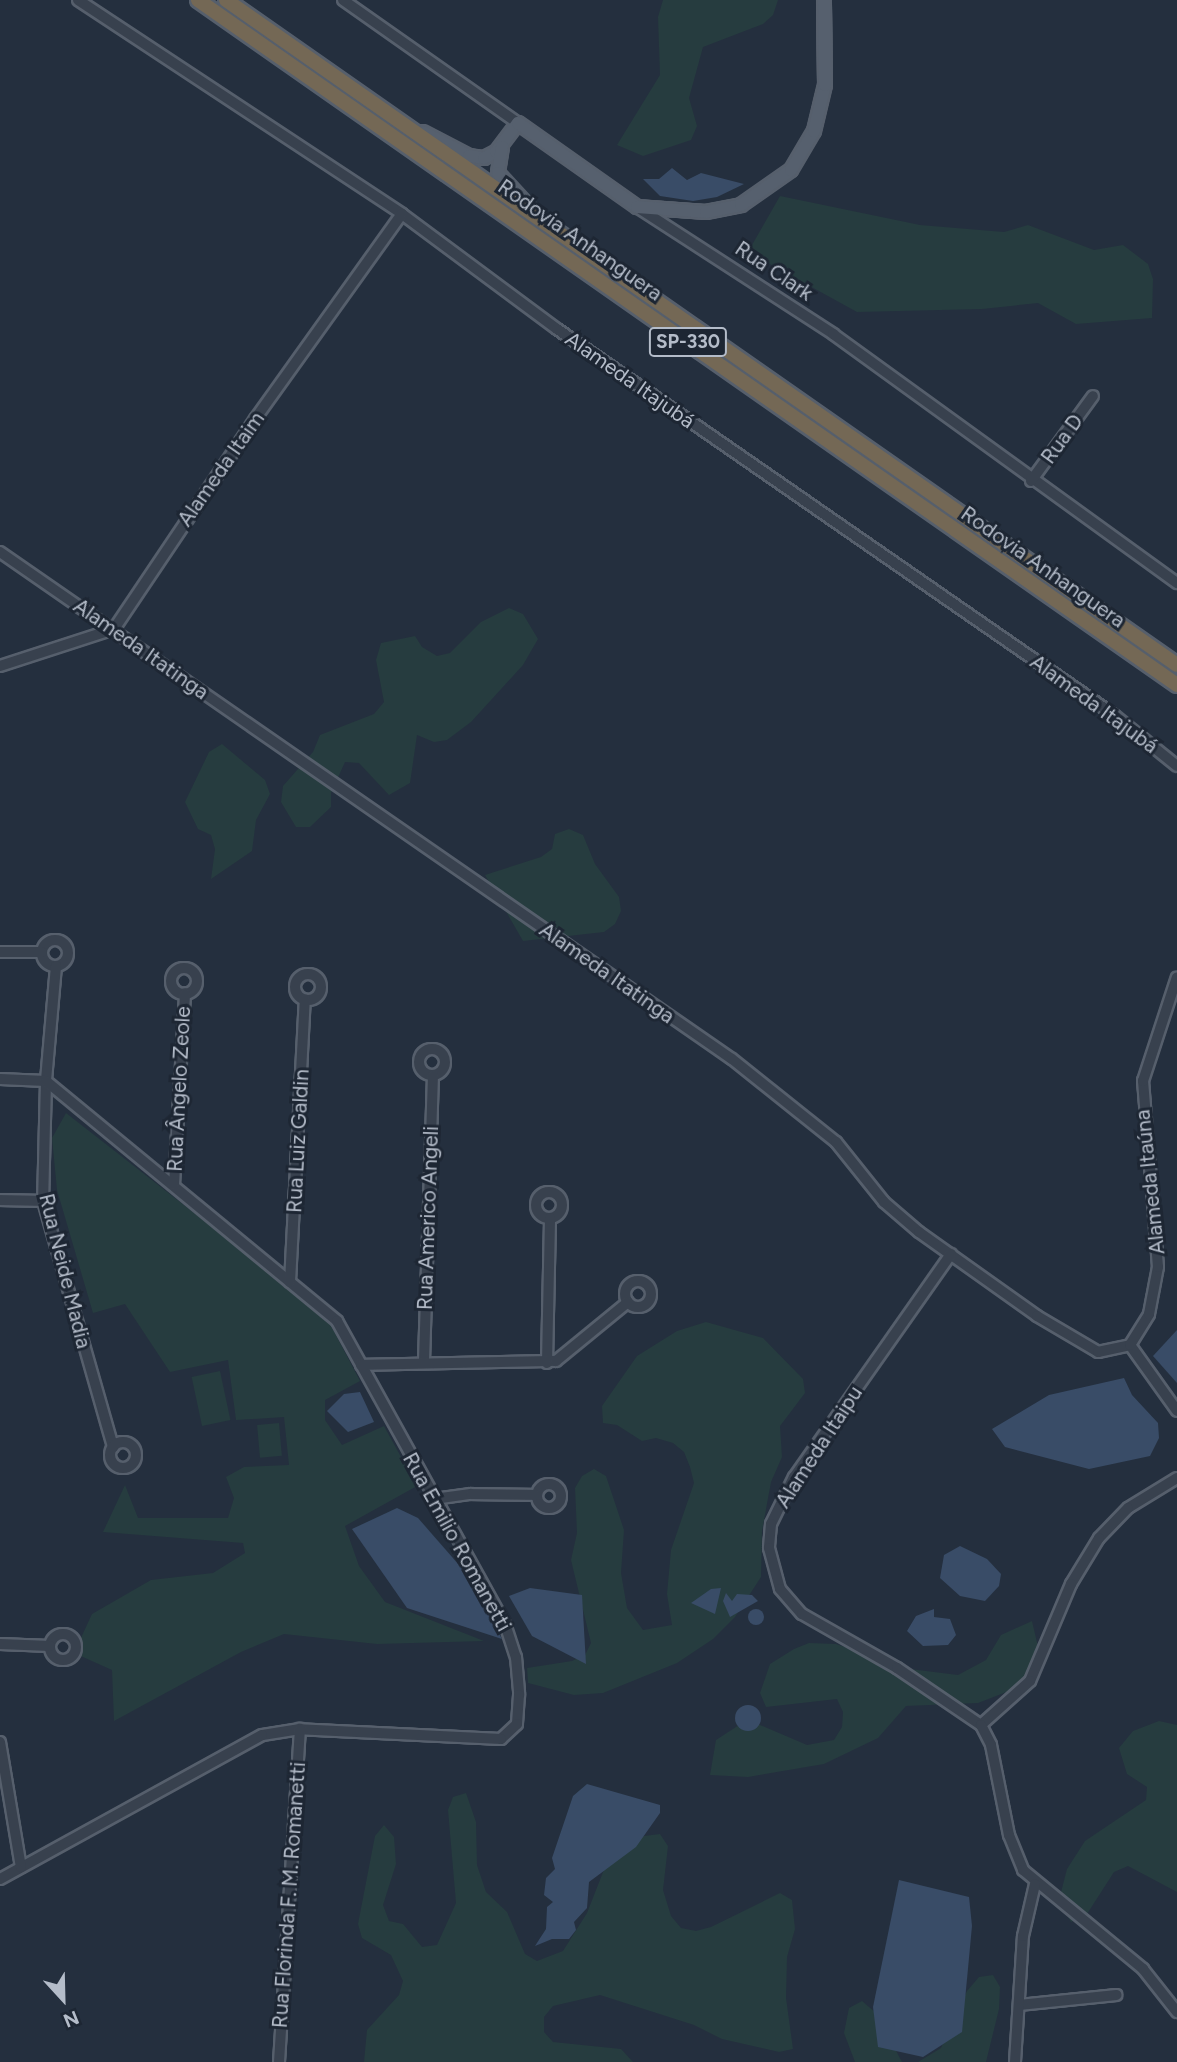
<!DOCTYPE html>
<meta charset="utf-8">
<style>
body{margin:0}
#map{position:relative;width:1177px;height:2062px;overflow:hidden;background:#242f3e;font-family:Figtree,sans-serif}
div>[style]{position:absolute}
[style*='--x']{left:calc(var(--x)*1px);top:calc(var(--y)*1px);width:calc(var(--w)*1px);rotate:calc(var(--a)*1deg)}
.green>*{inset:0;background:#263c3f;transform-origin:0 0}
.water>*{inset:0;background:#394c67}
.round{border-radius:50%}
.roads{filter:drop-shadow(2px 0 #565f6c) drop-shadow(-2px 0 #565f6c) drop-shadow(0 2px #565f6c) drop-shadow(0 -2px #565f6c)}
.minor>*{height:10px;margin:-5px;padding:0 5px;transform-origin:5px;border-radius:5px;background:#38414e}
.minor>.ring{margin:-5px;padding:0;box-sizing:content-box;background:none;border:10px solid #38414e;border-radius:50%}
.major>*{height:12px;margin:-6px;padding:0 6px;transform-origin:6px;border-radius:6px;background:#56606e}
.highway>*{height:14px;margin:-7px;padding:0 7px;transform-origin:7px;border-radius:7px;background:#746855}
span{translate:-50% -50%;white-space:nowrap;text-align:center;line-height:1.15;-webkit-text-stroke:6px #1d2633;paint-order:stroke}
.shield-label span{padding:2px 5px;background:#1d2633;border:2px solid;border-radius:5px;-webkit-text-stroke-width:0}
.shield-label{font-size:19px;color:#b4bcc9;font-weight:700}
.street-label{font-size:21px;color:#b4bcc9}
.north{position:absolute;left:28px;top:1964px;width:70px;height:70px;-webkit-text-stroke:5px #1d2633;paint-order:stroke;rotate:158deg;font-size:19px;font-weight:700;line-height:28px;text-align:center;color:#b4bcc9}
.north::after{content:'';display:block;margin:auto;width:24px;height:32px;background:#b4bcc9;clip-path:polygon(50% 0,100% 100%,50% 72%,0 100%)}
</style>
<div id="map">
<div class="green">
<i style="clip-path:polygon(663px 0,778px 0,773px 15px,763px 24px,703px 47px,689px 98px,697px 126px,691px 140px,643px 156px,617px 145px,660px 75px,658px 17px)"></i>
<i style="clip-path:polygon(780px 196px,920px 225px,1004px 232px,1028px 225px,1094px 250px,1123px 245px,1148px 264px,1153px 279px,1152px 318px,1076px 324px,1038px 303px,982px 309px,857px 312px,748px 252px)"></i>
<i style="clip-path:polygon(509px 608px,523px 614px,538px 639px,523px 665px,471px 722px,447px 740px,434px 742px,417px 735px,410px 783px,389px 795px,359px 763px,345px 762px,331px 793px,331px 807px,310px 827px,296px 827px,281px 802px,283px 786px,313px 752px,320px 735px,374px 714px,384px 702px,376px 660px,381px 643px,415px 636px,422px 647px,437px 656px,450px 653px,481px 622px)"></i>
<i style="clip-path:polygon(222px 744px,265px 780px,270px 794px,256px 820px,252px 851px,211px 879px,215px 849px,211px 835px,198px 829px,185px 802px,209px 752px)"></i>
<i style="clip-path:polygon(569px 829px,583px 835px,595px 864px,619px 897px,621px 911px,615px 924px,604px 932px,523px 941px,485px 875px,541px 857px,552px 849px,555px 834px)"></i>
<i style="clip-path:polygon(66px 1113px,326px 1316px,360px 1381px,325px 1400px,325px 1420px,342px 1445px,384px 1426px,417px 1486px,345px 1526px,359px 1566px,385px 1602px,484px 1641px,377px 1644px,284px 1634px,241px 1652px,114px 1721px,112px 1670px,74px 1653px,92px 1614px,151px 1580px,213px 1573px,245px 1553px,243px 1543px,103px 1532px,125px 1485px,138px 1518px,228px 1518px,234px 1498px,226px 1477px,244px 1467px,289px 1465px,284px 1417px,236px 1420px,228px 1360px,170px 1372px,125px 1304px,93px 1313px,57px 1190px,52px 1138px)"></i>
<i style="clip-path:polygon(706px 1322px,763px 1338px,803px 1379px,805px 1393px,780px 1426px,782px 1457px,771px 1482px,762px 1531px,761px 1577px,735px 1617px,713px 1639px,677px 1663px,603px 1693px,574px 1695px,528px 1683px,527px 1668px,572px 1661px,585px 1655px,591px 1643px,571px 1560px,577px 1533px,575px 1488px,582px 1476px,594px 1469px,606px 1476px,624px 1530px,621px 1573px,627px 1608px,643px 1630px,672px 1625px,667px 1594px,671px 1550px,694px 1483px,690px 1467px,684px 1452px,673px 1443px,656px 1438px,642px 1441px,617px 1425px,603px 1423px,602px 1406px,637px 1356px,677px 1331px)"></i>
<i style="left:220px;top:1371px;width:50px;height:29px;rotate:78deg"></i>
<i style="left:279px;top:1423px;width:33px;height:22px;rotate:85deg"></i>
<i style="clip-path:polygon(1032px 1621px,1039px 1651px,1019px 1687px,978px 1703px,906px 1706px,878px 1738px,824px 1764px,748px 1777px,710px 1775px,716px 1740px,739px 1725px,753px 1722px,807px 1745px,834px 1740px,842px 1727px,843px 1712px,837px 1699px,766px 1707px,760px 1693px,770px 1664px,794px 1649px,809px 1643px,836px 1644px,910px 1669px,958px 1675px,986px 1660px,1001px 1635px)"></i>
<i style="clip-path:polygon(1159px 1721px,1177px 1725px,1177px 1892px,1128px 1866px,1114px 1872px,1087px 1914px,1071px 1922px,1059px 1900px,1067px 1869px,1085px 1841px,1146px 1800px,1147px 1787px,1127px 1774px,1119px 1748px,1133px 1731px)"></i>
<i style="clip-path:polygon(466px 1793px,476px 1822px,477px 1865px,486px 1892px,507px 1912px,525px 1954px,537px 1961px,563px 1951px,587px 1913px,605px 1867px,644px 1836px,660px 1834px,668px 1846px,663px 1890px,671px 1916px,681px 1928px,696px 1931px,711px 1927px,780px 1893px,792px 1900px,795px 1929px,787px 1957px,786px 1998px,793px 2049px,779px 2052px,722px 2039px,694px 2025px,600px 1995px,553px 2006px,544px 2017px,544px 2032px,553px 2042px,621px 2049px,633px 2062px,364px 2062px,367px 2030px,399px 1995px,403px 1981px,391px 1955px,362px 1938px,358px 1924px,375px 1836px,384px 1825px,394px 1837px,396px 1864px,383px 1905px,389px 1921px,403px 1924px,422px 1947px,437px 1945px,456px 1903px,448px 1810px,453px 1797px)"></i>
<i style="clip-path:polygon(993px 1975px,1000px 1987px,999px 2009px,986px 2062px,918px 2062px,941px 2048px,967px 1991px,979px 1977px)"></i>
<i style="clip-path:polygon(862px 2001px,876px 2013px,902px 2062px,855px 2062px,844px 2033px,849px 2008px)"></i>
</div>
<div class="water">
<i style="clip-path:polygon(672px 168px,687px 180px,701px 173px,744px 184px,717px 197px,693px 201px,660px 196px,643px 179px,659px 179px)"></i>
<i style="clip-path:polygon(1177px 1330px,1177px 1383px,1153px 1356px)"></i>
<i style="clip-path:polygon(1124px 1378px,1132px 1395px,1158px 1423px,1159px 1438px,1150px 1456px,1089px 1469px,1005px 1447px,992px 1429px,1049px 1395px)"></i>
<i style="clip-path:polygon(360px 1392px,374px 1422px,348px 1432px,327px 1411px,344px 1394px)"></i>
<i style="clip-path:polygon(397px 1508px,418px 1518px,466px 1573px,502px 1639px,407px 1608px,352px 1529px)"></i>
<i style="clip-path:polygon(960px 1546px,987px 1559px,1001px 1574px,999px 1586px,985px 1601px,960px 1596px,940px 1578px,944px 1555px)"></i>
<i style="clip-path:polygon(530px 1588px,582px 1595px,586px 1664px,532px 1636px,509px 1596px)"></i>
<i style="clip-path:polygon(721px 1588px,715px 1614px,691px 1603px,711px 1589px)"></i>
<i style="clip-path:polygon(726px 1593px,732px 1601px,737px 1594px,752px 1595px,758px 1601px,730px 1617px,723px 1601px)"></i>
<i class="round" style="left:748px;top:1609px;width:16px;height:16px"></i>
<i style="clip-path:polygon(934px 1609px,934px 1617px,950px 1619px,956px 1635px,948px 1645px,923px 1646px,907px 1631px,916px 1616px)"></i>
<i class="round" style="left:735px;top:1705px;width:26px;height:26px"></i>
<i style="clip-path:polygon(587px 1784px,660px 1805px,660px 1813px,636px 1847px,589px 1882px,587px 1908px,574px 1922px,576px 1930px,569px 1939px,552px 1939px,535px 1946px,546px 1929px,547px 1907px,553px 1902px,544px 1895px,546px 1878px,555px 1869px,552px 1858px,573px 1796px)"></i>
<i style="clip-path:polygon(899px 1880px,969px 1897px,972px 1926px,962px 2032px,923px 2057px,878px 2047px,873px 2007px)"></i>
</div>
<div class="roads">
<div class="minor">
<i style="--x:78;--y:0;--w:388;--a:33.4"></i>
<i style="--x:402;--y:214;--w:193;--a:36.6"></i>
<i style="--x:557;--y:329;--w:678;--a:34.72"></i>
<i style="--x:1114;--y:715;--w:81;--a:39"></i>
<i style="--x:343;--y:0;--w:214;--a:35.1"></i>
<i style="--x:637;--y:207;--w:234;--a:32.9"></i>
<i style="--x:833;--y:334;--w:425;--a:35.9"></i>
<i style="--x:1031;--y:481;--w:105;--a:-53.9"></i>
<i style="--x:0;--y:552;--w:890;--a:34.71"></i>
<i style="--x:732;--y:1059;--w:133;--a:38.6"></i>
<i style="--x:836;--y:1142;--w:77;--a:51.3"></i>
<i style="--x:884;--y:1202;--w:46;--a:40.6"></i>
<i style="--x:919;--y:1232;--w:145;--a:35.4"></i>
<i style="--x:1037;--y:1316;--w:71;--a:30.5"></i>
<i style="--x:1098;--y:1352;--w:33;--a:-12"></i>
<i style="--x:1130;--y:1345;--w:81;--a:54.5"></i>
<i style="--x:0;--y:666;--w:120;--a:-18"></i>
<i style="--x:114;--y:629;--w:253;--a:-56.1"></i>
<i style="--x:255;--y:419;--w:252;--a:-54.4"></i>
<i class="ring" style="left:42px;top:940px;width:16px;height:16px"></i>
<i style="--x:0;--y:952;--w:42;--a:0"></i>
<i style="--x:56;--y:966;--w:115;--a:95"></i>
<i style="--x:46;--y:1081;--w:120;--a:91.4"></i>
<i style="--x:43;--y:1201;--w:256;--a:74.1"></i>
<i class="ring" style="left:171px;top:968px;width:16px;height:16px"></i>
<i class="ring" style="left:295px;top:974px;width:16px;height:16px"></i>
<i class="ring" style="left:419px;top:1049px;width:16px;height:16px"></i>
<i style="--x:0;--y:1079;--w:46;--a:2.5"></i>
<i style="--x:46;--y:1081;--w:377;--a:39.5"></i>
<i style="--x:337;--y:1321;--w:346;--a:61"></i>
<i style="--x:505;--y:1624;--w:35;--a:72"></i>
<i style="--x:516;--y:1657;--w:38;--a:85"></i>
<i style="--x:519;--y:1695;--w:29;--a:94"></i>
<i style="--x:517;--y:1724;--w:22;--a:137"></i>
<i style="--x:501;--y:1739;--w:201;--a:-177.2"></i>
<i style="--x:300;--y:1729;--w:38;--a:171"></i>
<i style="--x:262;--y:1735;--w:299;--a:151.2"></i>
<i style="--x:174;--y:1185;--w:192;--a:-86.7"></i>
<i class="ring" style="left:536px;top:1192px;width:16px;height:16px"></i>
<i style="--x:0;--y:1200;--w:43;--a:1.3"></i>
<i style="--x:951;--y:1254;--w:273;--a:125.1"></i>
<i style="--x:794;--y:1477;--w:52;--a:116.1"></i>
<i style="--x:771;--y:1524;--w:24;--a:95"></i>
<i style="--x:769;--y:1548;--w:42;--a:75"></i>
<i style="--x:780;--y:1589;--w:33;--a:49"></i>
<i style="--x:802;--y:1614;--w:109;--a:29.6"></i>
<i style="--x:897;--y:1668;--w:102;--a:34.2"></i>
<i class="ring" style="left:625px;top:1281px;width:16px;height:16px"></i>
<i style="--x:290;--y:1282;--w:283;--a:-87"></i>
<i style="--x:1130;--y:1345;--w:36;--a:-58"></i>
<i style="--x:1149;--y:1314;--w:48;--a:-79.2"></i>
<i style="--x:1158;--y:1267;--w:187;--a:-94.6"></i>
<i style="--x:1143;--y:1081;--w:109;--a:-71.9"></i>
<i style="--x:424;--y:1361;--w:286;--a:-88.2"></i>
<i style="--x:547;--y:1363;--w:145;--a:-88.8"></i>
<i style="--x:361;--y:1365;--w:195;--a:-1.2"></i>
<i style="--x:556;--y:1361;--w:93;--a:-39.3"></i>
<i class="ring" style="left:110px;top:1442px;width:16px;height:16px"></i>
<i style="--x:1177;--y:1478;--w:57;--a:148.5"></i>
<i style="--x:1128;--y:1508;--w:42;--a:134"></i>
<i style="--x:1099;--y:1538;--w:54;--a:121.3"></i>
<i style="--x:1071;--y:1584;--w:105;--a:112.9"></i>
<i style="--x:1030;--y:1681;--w:66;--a:138.1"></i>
<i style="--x:981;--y:1725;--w:22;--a:63"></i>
<i style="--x:991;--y:1745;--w:92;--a:78.7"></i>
<i style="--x:1009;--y:1835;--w:38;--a:68"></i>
<i style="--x:1023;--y:1870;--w:156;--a:39.5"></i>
<i style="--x:1143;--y:1969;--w:55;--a:51.7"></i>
<i class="ring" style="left:537px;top:1484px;width:14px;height:14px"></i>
<i style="--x:434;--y:1499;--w:37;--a:-8"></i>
<i style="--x:471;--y:1494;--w:66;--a:0.9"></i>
<i class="ring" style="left:50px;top:1634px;width:16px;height:16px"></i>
<i style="--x:0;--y:1644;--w:50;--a:2.3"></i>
<i style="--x:0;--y:1742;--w:127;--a:80.5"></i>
<i style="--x:1019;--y:2005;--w:98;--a:-5.9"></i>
<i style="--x:279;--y:2062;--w:334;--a:-86.4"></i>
<i style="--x:1015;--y:2062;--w:126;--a:-86.4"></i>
<i style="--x:1023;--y:1936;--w:53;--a:-77"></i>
</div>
<div class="major">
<i style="--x:423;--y:132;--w:52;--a:27.6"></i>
<i style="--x:469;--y:156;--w:15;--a:8"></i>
<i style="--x:484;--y:158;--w:13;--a:-27"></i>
<i style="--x:496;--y:152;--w:36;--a:-53"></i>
<i style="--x:518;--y:123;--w:146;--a:35.2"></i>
<i style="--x:637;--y:207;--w:69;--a:4.1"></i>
<i style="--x:706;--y:212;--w:36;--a:-11"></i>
<i style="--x:741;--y:205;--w:61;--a:-35"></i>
<i style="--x:791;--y:170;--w:45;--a:-59.5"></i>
<i style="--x:814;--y:131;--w:47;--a:-76.6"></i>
<i style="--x:825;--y:85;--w:85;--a:-90.7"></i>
<i style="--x:502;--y:147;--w:26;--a:99"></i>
<i style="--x:498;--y:173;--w:50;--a:47.4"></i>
</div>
<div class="highway">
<i style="--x:198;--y:0;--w:1195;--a:34.98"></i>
<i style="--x:226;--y:0;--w:1160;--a:34.96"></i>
</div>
</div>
<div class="shield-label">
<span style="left:688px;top:342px">SP-330</span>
</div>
<div class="street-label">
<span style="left:580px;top:240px;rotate:35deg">Rodovia Anhanguera</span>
<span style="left:774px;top:271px;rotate:34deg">Rua Clark</span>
<span style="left:630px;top:380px;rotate:35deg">Alameda Itajubá</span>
<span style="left:1062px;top:439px;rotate:-54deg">Rua D</span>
<span style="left:221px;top:469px;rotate:-55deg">Alameda Itaim</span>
<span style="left:1043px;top:567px;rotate:35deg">Rodovia Anhanguera</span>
<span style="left:141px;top:649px;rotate:35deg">Alameda Itatinga</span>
<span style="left:1094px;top:704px;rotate:36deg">Alameda Itajubá</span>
<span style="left:607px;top:973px;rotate:35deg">Alameda Itatinga</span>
<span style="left:179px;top:1089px;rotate:-87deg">Rua Ângelo Zeole</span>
<span style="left:298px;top:1141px;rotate:-87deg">Rua Luiz Galdin</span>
<span style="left:1150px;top:1182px;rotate:-96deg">Alameda Itaúna</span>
<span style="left:428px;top:1218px;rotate:-88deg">Rua Americo Angeli</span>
<span style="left:65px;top:1271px;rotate:76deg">Rua Neide Madia</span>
<span style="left:819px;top:1447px;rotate:-57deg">Alameda Itaipu</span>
<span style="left:457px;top:1542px;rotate:61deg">Rua Emilio Romanetti</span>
<span style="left:289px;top:1895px;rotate:-86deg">Rua Florinda F. M. Romanetti</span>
</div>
<div class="north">N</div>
</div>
